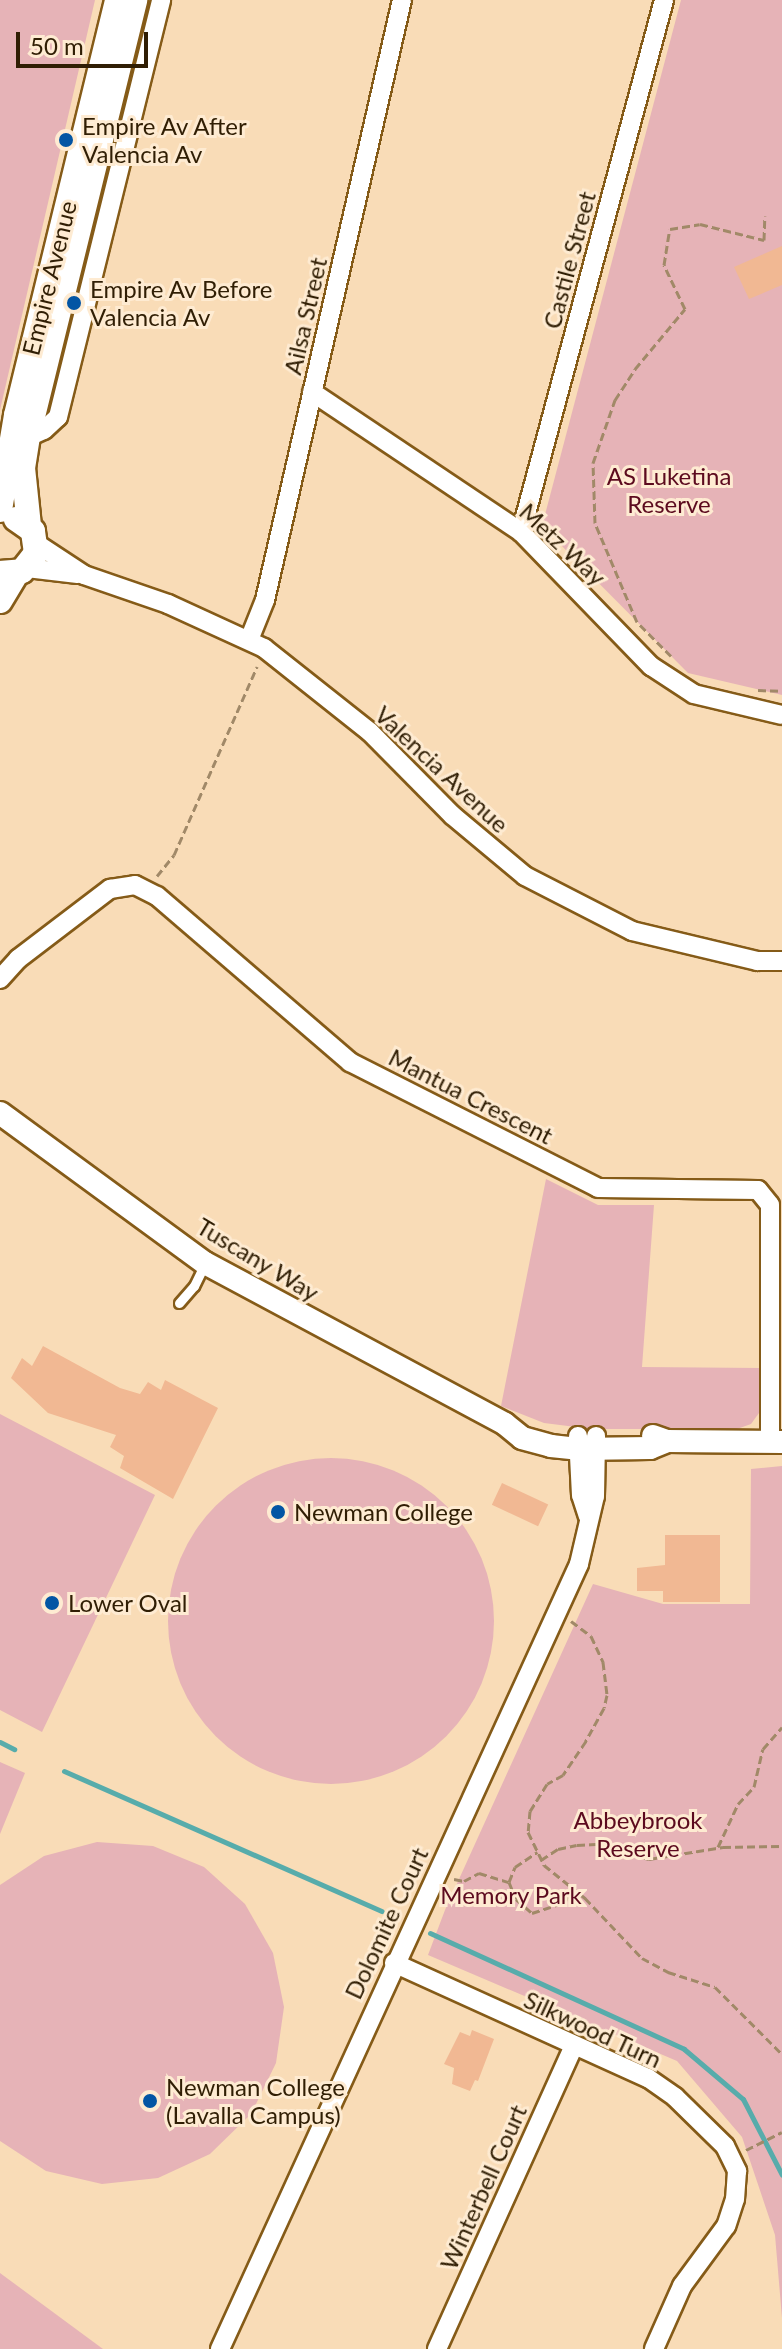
<!DOCTYPE html>
<style>
body{margin:0}
#map{position:relative;width:782px;height:2349px;overflow:hidden;background:#f9dcb7;font-family:Lato,sans-serif}
div>[style]{position:absolute}
[style*='--x']{left:calc(var(--x)*1px);top:calc(var(--y)*1px);width:calc(var(--w)*1px);rotate:calc(var(--a)*1deg)}
.green>*{inset:0;background:#e6b3b7}
.round{border-radius:50%}
.stream>*{height:5px;margin:-2.5px;padding:0 2.5px;transform-origin:2.5px;border-radius:2.5px;background:#57acab}
.building>*{inset:0;background:#f1b893;transform-origin:0 0}
.path>*{height:3px;margin-top:-1.5px;transform-origin:0;background:repeating-linear-gradient(90deg,#a18968 0 8px,transparent 0 12px)}
.roads{filter:drop-shadow(2px 0 #855b18) drop-shadow(-2px 0 #855b18) drop-shadow(0 2px #855b18) drop-shadow(0 -2px #855b18)}
.service>*{height:9px;margin:-4.5px;padding:0 4.5px;transform-origin:4.5px;border-radius:4.5px;background:#fff}
.minor>*{height:18px;margin:-9px;padding:0 9px;transform-origin:9px;border-radius:9px;background:#fff}
.tertiary>*{height:22px;margin:-11px;padding:0 11px;transform-origin:11px;border-radius:11px;background:#fff}
.secondary>*{height:24px;margin:-12px;padding:0 12px;transform-origin:12px;border-radius:12px;background:#fff}
.dots>*{width:22px;height:22px;translate:-50% -50%;box-sizing:border-box;border:4px solid #feebd2;border-radius:50%}
span{translate:-50% -50%;white-space:nowrap;text-align:center;line-height:1.15;-webkit-text-stroke:6px #feebd2;paint-order:stroke}
.poi-label{font-size:24px;color:#301e04}
.left{translate:0 -50%;text-align:left}
.street-label{font-size:24px;color:#301e04}
.park-label{font-size:24px;color:#5c0a1e}
.scale{position:absolute;left:16px;top:32px;width:132px;height:36px;box-sizing:border-box;border:4px solid #301e04;border-top:0;padding-left:10px;font-size:24px;line-height:28px;white-space:nowrap;color:#301e04;-webkit-text-stroke:6px #feebd2;paint-order:stroke}
</style>
<div id="map">
<div class="green">
<i style="clip-path:polygon(0 0,95px 0,0 410px)"></i>
<i style="clip-path:polygon(681px 0,782px 0,782px 695px,688px 673px,542px 526px)"></i>
<i style="clip-path:polygon(546px 1179px,598px 1205px,654px 1205px,642px 1367px,760px 1368px,759px 1413px,751px 1424px,737px 1429px,592px 1429px,544px 1423px,501px 1406px)"></i>
<i style="clip-path:polygon(0 1414px,155px 1495px,42px 1732px,0 1710px)"></i>
<i class="round" style="left:168px;top:1458px;width:326px;height:326px"></i>
<i style="clip-path:polygon(782px 1466px,782px 2318px,775px 2235px,742px 2137px,677px 2061px,428px 1955px,445px 1910px,593px 1584px,663px 1604px,750px 1604px,751px 1469px)"></i>
<i style="clip-path:polygon(0 1762px,25px 1773px,0 1834px)"></i>
<i style="clip-path:polygon(97px 1842px,153px 1846px,204px 1867px,245px 1904px,273px 1953px,284px 2007px,276px 2063px,251px 2114px,210px 2154px,158px 2178px,102px 2184px,46px 2171px,0 2141px,0 1885px,44px 1856px)"></i>
<i style="clip-path:polygon(0 2273px,103px 2349px,0 2349px)"></i>
</div>
<div class="stream">
<i style="--x:0;--y:1742;--w:16;--a:27"></i>
<i style="--x:64;--y:1771;--w:347;--a:23.8"></i>
<i style="--x:430;--y:1933;--w:279;--a:24.5"></i>
<i style="--x:684;--y:2049;--w:77;--a:40.3"></i>
<i style="--x:743;--y:2099;--w:85;--a:62.8"></i>
</div>
<div class="building">
<i style="clip-path:polygon(782px 246px,782px 285px,749px 299px,734px 267px)"></i>
<i style="clip-path:polygon(43px 1346px,120px 1388px,140px 1394px,148px 1382px,161px 1390px,165px 1380px,218px 1408px,173px 1499px,120px 1468px,124px 1456px,110px 1447px,116px 1435px,48px 1413px,11px 1378px,22px 1358px,32px 1366px)"></i>
<i style="left:502px;top:1483px;width:51px;height:24px;rotate:25deg"></i>
<i style="clip-path:polygon(665px 1535px,720px 1535px,720px 1602px,663px 1602px,663px 1591px,637px 1591px,637px 1568px,665px 1565px)"></i>
<i style="clip-path:polygon(472px 2030px,494px 2039px,478px 2081px,475px 2080px,470px 2091px,452px 2084px,454px 2068px,444px 2064px,460px 2032px,470px 2036px)"></i>
</div>
<div class="path">
<i style="--x:671;--y:656;--w:48;--a:-135"></i>
<i style="--x:637;--y:622;--w:108;--a:-113"></i>
<i style="--x:595;--y:523;--w:60;--a:-91.9"></i>
<i style="--x:593;--y:463;--w:67;--a:-70.8"></i>
<i style="--x:615;--y:400;--w:37;--a:-57"></i>
<i style="--x:635;--y:369;--w:78;--a:-50.2"></i>
<i style="--x:685;--y:309;--w:49;--a:-115.5"></i>
<i style="--x:664;--y:265;--w:36;--a:-81"></i>
<i style="--x:670;--y:229;--w:30;--a:-9"></i>
<i style="--x:700;--y:224;--w:66;--a:14"></i>
<i style="--x:764;--y:240;--w:24;--a:-88"></i>
<i style="--x:758;--y:690;--w:24;--a:2"></i>
<i style="--x:157;--y:876;--w:27;--a:-51"></i>
<i style="--x:174;--y:855;--w:206;--a:-66.2"></i>
<i style="--x:571;--y:1621;--w:25;--a:37"></i>
<i style="--x:591;--y:1636;--w:29;--a:65"></i>
<i style="--x:603;--y:1662;--w:33;--a:83"></i>
<i style="--x:607;--y:1695;--w:13;--a:103"></i>
<i style="--x:604;--y:1708;--w:38;--a:119"></i>
<i style="--x:586;--y:1741;--w:41;--a:124.1"></i>
<i style="--x:563;--y:1775;--w:18;--a:151"></i>
<i style="--x:547;--y:1784;--w:32;--a:122"></i>
<i style="--x:530;--y:1811;--w:21;--a:95"></i>
<i style="--x:528;--y:1832;--w:37;--a:64"></i>
<i style="--x:544;--y:1865;--w:53;--a:38.8"></i>
<i style="--x:585;--y:1898;--w:83;--a:46.5"></i>
<i style="--x:642;--y:1958;--w:30;--a:28"></i>
<i style="--x:668;--y:1972;--w:49;--a:17.7"></i>
<i style="--x:715;--y:1987;--w:95;--a:45"></i>
<i style="--x:718;--y:1847;--w:47;--a:-65.1"></i>
<i style="--x:738;--y:1804;--w:23;--a:-47"></i>
<i style="--x:754;--y:1787;--w:39;--a:-77"></i>
<i style="--x:763;--y:1749;--w:29;--a:-49"></i>
<i style="--x:541;--y:1860;--w:20;--a:-33"></i>
<i style="--x:558;--y:1849;--w:19;--a:-12"></i>
<i style="--x:577;--y:1845;--w:19;--a:-3"></i>
<i style="--x:596;--y:1844;--w:55;--a:15.8"></i>
<i style="--x:649;--y:1859;--w:75;--a:-9.2"></i>
<i style="--x:723;--y:1847;--w:59;--a:-1"></i>
<i style="--x:454;--y:1879;--w:10;--a:11"></i>
<i style="--x:464;--y:1881;--w:17;--a:-28"></i>
<i style="--x:479;--y:1873;--w:31;--a:17"></i>
<i style="--x:509;--y:1882;--w:18;--a:68"></i>
<i style="--x:516;--y:1899;--w:21;--a:41"></i>
<i style="--x:532;--y:1913;--w:35;--a:-18"></i>
<i style="--x:565;--y:1902;--w:15;--a:-62"></i>
<i style="--x:509;--y:1882;--w:16;--a:-68"></i>
<i style="--x:515;--y:1867;--w:27;--a:-34"></i>
<i style="--x:746;--y:2150;--w:40;--a:-26.6"></i>
</div>
<div class="roads">
<div class="service">
<i style="--x:179;--y:1303;--w:23;--a:-49"></i>
<i style="--x:194;--y:1286;--w:25;--a:-64"></i>
</div>
<div class="minor">
<i style="--x:312;--y:392;--w:252;--a:33.8"></i>
<i style="--x:521;--y:532;--w:187;--a:45.9"></i>
<i style="--x:651;--y:666;--w:51;--a:33.1"></i>
<i style="--x:694;--y:694;--w:90;--a:13.4"></i>
<i style="--x:28;--y:437;--w:17;--a:-24"></i>
<i style="--x:44;--y:430;--w:19;--a:-43"></i>
<i style="--x:58;--y:417;--w:430;--a:-76.1"></i>
<i style="--x:521;--y:532;--w:551;--a:-74.95"></i>
<i style="--x:37;--y:544;--w:56;--a:33.4"></i>
<i style="--x:84;--y:575;--w:89;--a:19"></i>
<i style="--x:168;--y:604;--w:106;--a:24.6"></i>
<i style="--x:264;--y:648;--w:135;--a:38.4"></i>
<i style="--x:370;--y:732;--w:117;--a:45.3"></i>
<i style="--x:452;--y:815;--w:95;--a:39.9"></i>
<i style="--x:525;--y:876;--w:120;--a:27.2"></i>
<i style="--x:632;--y:931;--w:129;--a:13.5"></i>
<i style="--x:757;--y:961;--w:25;--a:0"></i>
<i style="--x:27;--y:568;--w:51;--a:6.7"></i>
<i style="--x:249;--y:640;--w:43;--a:-68.2"></i>
<i style="--x:265;--y:600;--w:615;--a:-77.14"></i>
<i style="--x:0;--y:979;--w:27;--a:-48"></i>
<i style="--x:18;--y:959;--w:116;--a:-37.3"></i>
<i style="--x:110;--y:889;--w:25;--a:-9"></i>
<i style="--x:135;--y:885;--w:25;--a:27"></i>
<i style="--x:157;--y:896;--w:255;--a:40.7"></i>
<i style="--x:350;--y:1062;--w:278;--a:26.9"></i>
<i style="--x:598;--y:1188;--w:160;--a:0.7"></i>
<i style="--x:758;--y:1190;--w:19;--a:51"></i>
<i style="--x:770;--y:1205;--w:236;--a:90"></i>
<i style="--x:578;--y:1436;--w:59;--a:87.1"></i>
<i style="--x:581;--y:1495;--w:22;--a:72"></i>
<i style="--x:394;--y:1963;--w:279;--a:24.4"></i>
<i style="--x:648;--y:2078;--w:33;--a:35"></i>
<i style="--x:675;--y:2097;--w:70;--a:44.4"></i>
<i style="--x:725;--y:2146;--w:28;--a:64"></i>
<i style="--x:737;--y:2171;--w:28;--a:94"></i>
<i style="--x:735;--y:2199;--w:28;--a:108"></i>
<i style="--x:726;--y:2226;--w:74;--a:126.3"></i>
<i style="--x:682;--y:2286;--w:69;--a:114"></i>
<i style="--x:220;--y:2349;--w:863;--a:-65.42"></i>
<i style="--x:579;--y:1564;--w:70;--a:-76.8"></i>
<i style="--x:595;--y:1496;--w:60;--a:-89"></i>
<i style="--x:437;--y:2349;--w:333;--a:-65.7"></i>
</div>
<div class="tertiary">
<i style="--x:0;--y:1113;--w:254;--a:36.2"></i>
<i style="--x:205;--y:1263;--w:340;--a:28.2"></i>
<i style="--x:505;--y:1424;--w:22;--a:39"></i>
<i style="--x:522;--y:1438;--w:30;--a:15"></i>
<i style="--x:551;--y:1446;--w:27;--a:6"></i>
<i style="--x:578;--y:1449;--w:72;--a:-0.8"></i>
<i style="--x:650;--y:1448;--w:18;--a:-22"></i>
<i style="--x:653;--y:1436;--w:15;--a:20"></i>
<i style="--x:667;--y:1441;--w:115;--a:0.5"></i>
</div>
<div class="secondary">
<i style="--x:0;--y:510;--w:96;--a:-80.4"></i>
<i style="--x:16;--y:415;--w:427;--a:-76.3"></i>
<i style="--x:29;--y:526;--w:58;--a:-95.9"></i>
<i style="--x:23;--y:468;--w:31;--a:-81"></i>
<i style="--x:28;--y:437;--w:450;--a:-76.2"></i>
<i style="--x:0;--y:573;--w:22;--a:-5"></i>
<i style="--x:22;--y:571;--w:23;--a:-52"></i>
<i style="--x:36;--y:553;--w:22;--a:-98"></i>
<i style="--x:33;--y:531;--w:21;--a:-145"></i>
<i style="--x:0;--y:601;--w:33;--a:-59"></i>
</div>
</div>
<div class="dots">
<i style="left:66px;top:140px;background:#0355a4"></i>
<i style="left:74px;top:303px;background:#0355a4"></i>
<i style="left:278px;top:1512px;background:#0355a4"></i>
<i style="left:52px;top:1603px;background:#0355a4"></i>
<i style="left:150px;top:2101px;background:#0355a4"></i>
</div>
<div class="poi-label">
<span class="left" style="left:82px;top:140px">Empire Av After<br>Valencia Av</span>
<span class="left" style="left:90px;top:303px">Empire Av Before<br>Valencia Av</span>
<span class="left" style="left:294px;top:1512px">Newman College</span>
<span class="left" style="left:68px;top:1603px">Lower Oval</span>
<span class="left" style="left:166px;top:2101px">Newman College<br>(Lavalla Campus)</span>
</div>
<div class="street-label">
<span style="left:569px;top:260px;rotate:-75deg">Castile Street</span>
<span style="left:49px;top:278px;rotate:-76deg">Empire Avenue</span>
<span style="left:305px;top:316px;rotate:-77deg">Ailsa Street</span>
<span style="left:563px;top:544px;rotate:43deg">Metz Way</span>
<span style="left:442px;top:769px;rotate:43deg">Valencia Avenue</span>
<span style="left:471px;top:1096px;rotate:27deg">Mantua Crescent</span>
<span style="left:258px;top:1259px;rotate:31deg">Tuscany Way</span>
<span style="left:386px;top:1923px;rotate:-65deg">Dolomite Court</span>
<span style="left:593px;top:2029px;rotate:25deg">Silkwood Turn</span>
<span style="left:483px;top:2187px;rotate:-66deg">Winterbell Court</span>
</div>
<div class="park-label">
<span style="left:669px;top:490px">AS Luketina<br>Reserve</span>
<span style="left:638px;top:1834px">Abbeybrook<br>Reserve</span>
<span style="left:511px;top:1895px">Memory Park</span>
</div>
<div class="scale">50 m</div>
</div>
